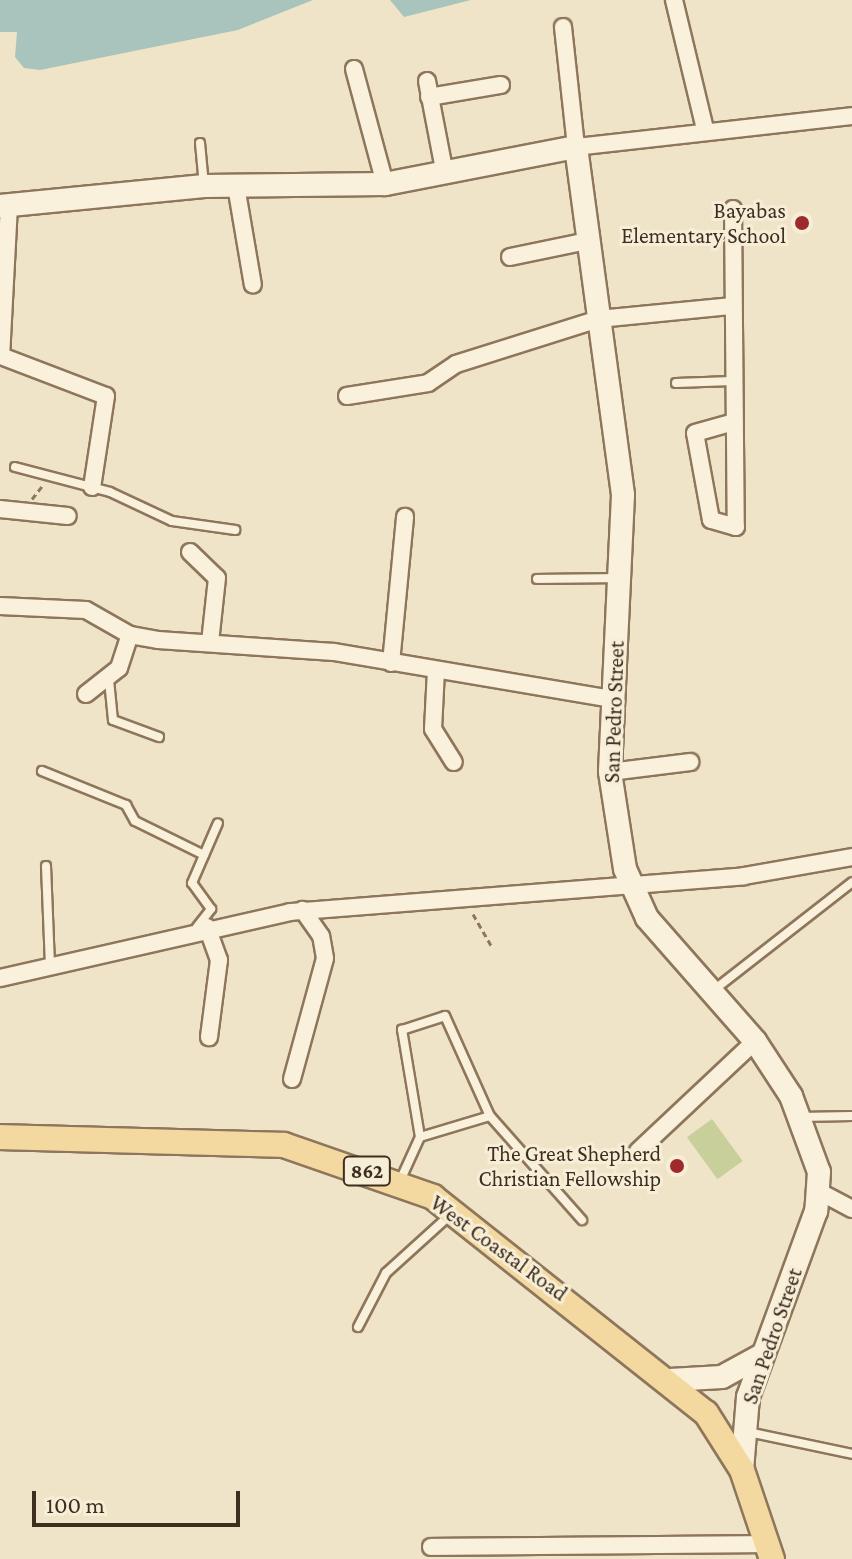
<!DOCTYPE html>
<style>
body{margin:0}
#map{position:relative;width:852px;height:1559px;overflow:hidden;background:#f0e4c8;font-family:"Crimson Pro",serif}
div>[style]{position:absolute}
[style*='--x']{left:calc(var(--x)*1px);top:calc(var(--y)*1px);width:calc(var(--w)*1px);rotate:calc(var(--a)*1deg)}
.green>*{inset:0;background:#c9cf9b;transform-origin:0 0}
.water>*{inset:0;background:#a9c4bc}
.path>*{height:3px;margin-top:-1.5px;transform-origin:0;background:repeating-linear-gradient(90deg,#8d765c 0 6px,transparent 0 10px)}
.roads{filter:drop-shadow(2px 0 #8d765c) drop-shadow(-2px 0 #8d765c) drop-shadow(0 2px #8d765c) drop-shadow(0 -2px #8d765c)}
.lane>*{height:8px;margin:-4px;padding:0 4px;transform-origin:4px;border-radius:4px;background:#faf1dc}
.street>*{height:16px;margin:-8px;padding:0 8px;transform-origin:8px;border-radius:8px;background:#faf1dc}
.secondary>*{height:22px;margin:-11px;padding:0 11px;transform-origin:11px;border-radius:11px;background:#faf1dc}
.primary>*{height:24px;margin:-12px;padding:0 12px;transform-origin:12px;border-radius:12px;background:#f3d9a0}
.dots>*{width:22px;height:22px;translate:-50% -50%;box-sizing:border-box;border:4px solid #f7eed8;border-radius:50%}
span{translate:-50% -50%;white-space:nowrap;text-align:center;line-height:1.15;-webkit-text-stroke:6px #f7eed8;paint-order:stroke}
.shield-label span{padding:2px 6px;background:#f7eed8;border:2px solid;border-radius:6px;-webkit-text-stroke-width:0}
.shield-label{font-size:20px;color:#3d2e20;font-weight:700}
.poi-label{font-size:22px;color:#3d2e20}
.right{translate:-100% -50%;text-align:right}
.street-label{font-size:22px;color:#3d2e20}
.scale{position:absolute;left:32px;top:1491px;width:208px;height:36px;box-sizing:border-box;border:4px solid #3d2e20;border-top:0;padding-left:10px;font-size:24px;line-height:28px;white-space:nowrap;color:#3d2e20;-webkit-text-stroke:6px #f7eed8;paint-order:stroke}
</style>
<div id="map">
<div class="green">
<i style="left:712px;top:1119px;width:52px;height:31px;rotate:54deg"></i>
</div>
<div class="water">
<i style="clip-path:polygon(0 0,313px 0,238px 30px,40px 70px,24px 68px,15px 57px,17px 32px,0 32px)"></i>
<i style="clip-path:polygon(390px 0,471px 0,404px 17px)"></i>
</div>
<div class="path">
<i style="--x:32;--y:499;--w:16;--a:-52"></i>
<i style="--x:473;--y:914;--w:38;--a:60"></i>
</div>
<div class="roads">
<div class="lane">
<i style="--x:200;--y:143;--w:42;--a:84.6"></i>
<i style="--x:676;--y:383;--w:56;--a:-2"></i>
<i style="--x:15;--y:467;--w:98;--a:14.7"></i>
<i style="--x:110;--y:492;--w:68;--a:25.1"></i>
<i style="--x:172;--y:521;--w:64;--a:8.1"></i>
<i style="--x:537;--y:579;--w:82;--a:-0.7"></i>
<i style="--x:109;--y:680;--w:40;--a:84.3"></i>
<i style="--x:113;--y:720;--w:49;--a:20.3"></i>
<i style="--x:42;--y:771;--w:91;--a:22"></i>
<i style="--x:126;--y:805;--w:18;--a:61"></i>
<i style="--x:135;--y:821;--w:77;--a:26.2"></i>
<i style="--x:46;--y:866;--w:100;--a:87.7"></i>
<i style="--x:197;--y:927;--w:23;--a:-52"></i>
<i style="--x:211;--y:909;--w:32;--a:-126"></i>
<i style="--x:192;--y:883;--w:65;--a:-66.6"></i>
<i style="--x:714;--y:990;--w:175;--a:-38"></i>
<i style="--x:800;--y:1117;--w:52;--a:-1.1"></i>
<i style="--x:420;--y:1137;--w:73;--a:-16.7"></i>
<i style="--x:399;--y:1183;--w:51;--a:-65.5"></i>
<i style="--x:420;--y:1137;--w:109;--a:-99.5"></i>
<i style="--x:402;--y:1030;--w:45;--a:-18"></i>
<i style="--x:445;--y:1016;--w:110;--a:65.8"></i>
<i style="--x:490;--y:1116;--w:139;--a:48.5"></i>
<i style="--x:358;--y:1327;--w:61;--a:-62.6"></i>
<i style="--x:386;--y:1273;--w:86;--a:-42.2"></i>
<i style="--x:748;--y:1432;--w:106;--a:11.9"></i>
</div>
<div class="street">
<i style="--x:674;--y:0;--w:133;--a:76.5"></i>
<i style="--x:563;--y:27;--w:121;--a:83.8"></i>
<i style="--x:576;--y:147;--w:278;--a:-6.4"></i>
<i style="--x:354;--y:69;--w:119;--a:74.9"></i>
<i style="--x:427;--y:81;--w:90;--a:79.1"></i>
<i style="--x:429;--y:97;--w:73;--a:-9.5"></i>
<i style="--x:236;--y:186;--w:100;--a:80.3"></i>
<i style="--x:9;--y:205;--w:151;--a:93"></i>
<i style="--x:1;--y:356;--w:112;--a:20.9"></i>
<i style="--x:106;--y:396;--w:92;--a:98.7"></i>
<i style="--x:733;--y:209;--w:318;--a:89.5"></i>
<i style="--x:736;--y:527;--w:26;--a:-164"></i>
<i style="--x:711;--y:520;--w:88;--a:-100.4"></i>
<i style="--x:695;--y:433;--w:41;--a:-15.8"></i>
<i style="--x:510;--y:257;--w:79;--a:-11.7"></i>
<i style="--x:347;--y:396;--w:82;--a:-9.1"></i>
<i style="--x:428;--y:383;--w:34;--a:-34"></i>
<i style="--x:456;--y:364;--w:150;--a:-17.5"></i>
<i style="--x:599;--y:319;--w:134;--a:-5.6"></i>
<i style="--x:0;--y:509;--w:68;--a:5.9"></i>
<i style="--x:190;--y:552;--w:37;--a:44"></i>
<i style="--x:217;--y:578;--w:64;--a:96.2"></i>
<i style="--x:0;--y:606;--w:86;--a:2.7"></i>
<i style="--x:86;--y:610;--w:51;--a:29.6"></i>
<i style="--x:130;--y:635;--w:28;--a:10"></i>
<i style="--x:158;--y:640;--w:176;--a:3.9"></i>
<i style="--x:334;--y:652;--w:282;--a:9.6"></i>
<i style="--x:391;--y:663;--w:147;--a:-84.5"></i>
<i style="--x:436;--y:670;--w:59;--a:92.9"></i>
<i style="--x:433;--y:729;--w:39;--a:58"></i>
<i style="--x:86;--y:694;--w:42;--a:-38.2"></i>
<i style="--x:119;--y:668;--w:35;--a:-72"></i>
<i style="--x:610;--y:772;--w:81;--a:-7.1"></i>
<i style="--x:207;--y:927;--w:35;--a:70"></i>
<i style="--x:219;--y:960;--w:78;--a:97.4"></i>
<i style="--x:0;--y:978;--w:297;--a:-12.8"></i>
<i style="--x:290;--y:912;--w:455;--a:-4.5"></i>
<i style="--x:744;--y:876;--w:110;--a:-10"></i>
<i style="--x:292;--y:1079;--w:125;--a:-74.7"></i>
<i style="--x:325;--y:958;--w:22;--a:-100"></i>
<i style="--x:321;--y:936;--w:32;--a:-125"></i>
<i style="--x:638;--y:1151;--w:161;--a:-43.2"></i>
<i style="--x:820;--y:1192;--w:36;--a:28"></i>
<i style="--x:431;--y:1547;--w:335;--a:-0.5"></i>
</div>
<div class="secondary">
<i style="--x:0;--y:206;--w:205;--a:-5.6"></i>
<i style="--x:204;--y:186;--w:181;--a:-0.6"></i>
<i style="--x:385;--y:184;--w:195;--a:-11"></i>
<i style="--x:576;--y:147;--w:351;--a:82.3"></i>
<i style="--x:623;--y:495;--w:277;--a:92.7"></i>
<i style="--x:610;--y:772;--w:98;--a:81.2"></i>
<i style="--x:625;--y:869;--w:54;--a:65.8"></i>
<i style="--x:647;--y:918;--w:164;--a:48.7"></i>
<i style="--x:755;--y:1041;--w:66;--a:56.8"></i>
<i style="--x:791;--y:1096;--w:81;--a:69.8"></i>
<i style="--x:819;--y:1172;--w:39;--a:94"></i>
<i style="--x:816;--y:1211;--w:198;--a:110.1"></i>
<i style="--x:748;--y:1397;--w:73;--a:94.7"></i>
<i style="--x:670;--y:1380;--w:52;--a:-3.3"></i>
<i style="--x:722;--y:1377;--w:46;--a:-28.8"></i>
</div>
<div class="primary">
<i style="--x:0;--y:1137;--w:284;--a:1.6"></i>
<i style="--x:284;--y:1145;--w:158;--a:19.2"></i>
<i style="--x:433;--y:1197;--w:348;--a:38.4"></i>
<i style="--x:706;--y:1413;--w:67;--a:57.7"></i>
<i style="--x:742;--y:1470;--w:94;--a:71.4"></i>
</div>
</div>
<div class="dots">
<i style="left:802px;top:223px;background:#9e2a2b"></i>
<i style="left:677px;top:1166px;background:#9e2a2b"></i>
</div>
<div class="shield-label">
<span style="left:367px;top:1171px">862</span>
</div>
<div class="poi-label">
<span class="right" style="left:786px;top:223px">Bayabas<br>Elementary School</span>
<span class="right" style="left:661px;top:1166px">The Great Shepherd<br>Christian Fellowship</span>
</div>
<div class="street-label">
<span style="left:614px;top:712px;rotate:-88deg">San Pedro Street</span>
<span style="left:499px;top:1248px;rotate:36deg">West Coastal Road</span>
<span style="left:772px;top:1336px;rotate:-71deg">San Pedro Street</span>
</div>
<div class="scale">100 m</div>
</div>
